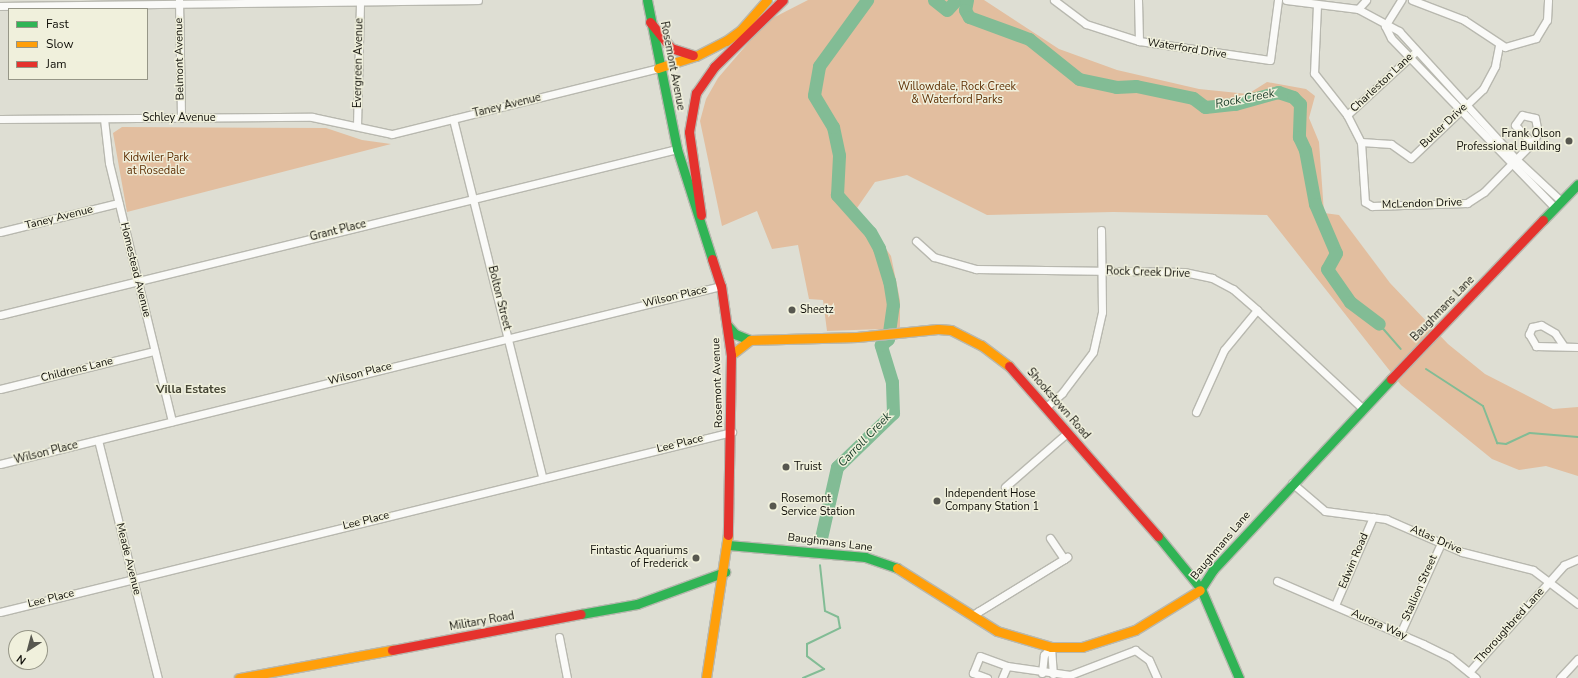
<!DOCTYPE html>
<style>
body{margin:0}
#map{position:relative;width:1578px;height:678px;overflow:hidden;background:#deded3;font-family:"Nunito Sans",sans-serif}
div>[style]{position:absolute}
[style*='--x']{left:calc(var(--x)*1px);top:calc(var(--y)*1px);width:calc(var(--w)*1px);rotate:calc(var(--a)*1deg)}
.green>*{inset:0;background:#e2be9f}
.stream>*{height:2px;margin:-1px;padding:0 1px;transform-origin:1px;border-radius:1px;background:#82bc95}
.river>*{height:13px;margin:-6.5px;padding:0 6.5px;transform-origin:6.5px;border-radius:6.5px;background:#82bc95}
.roads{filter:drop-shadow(1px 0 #b8b8af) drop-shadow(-1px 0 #b8b8af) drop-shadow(0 1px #b8b8af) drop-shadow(0 -1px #b8b8af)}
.street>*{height:7px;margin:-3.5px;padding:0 3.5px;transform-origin:3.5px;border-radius:3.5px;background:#fafaf8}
.fast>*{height:9px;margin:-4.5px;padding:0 4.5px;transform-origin:4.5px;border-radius:4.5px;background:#30b455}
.slow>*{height:9px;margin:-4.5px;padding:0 4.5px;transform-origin:4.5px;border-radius:4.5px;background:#ff9f0a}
.jam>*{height:9px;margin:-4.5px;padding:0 4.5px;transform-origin:4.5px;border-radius:4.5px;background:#e5322d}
.dots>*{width:11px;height:11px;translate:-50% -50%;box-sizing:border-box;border:2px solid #f0f0dc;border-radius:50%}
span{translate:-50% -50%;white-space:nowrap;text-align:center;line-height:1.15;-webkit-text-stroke:3px #f0f0dc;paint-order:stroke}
.street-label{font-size:11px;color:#0f0e08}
.park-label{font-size:11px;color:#5e2f04}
.poi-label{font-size:11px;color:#0f0e08}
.right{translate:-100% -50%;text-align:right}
.left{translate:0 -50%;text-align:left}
.water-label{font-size:12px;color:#193c27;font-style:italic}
.neighbourhood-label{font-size:12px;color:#454535;font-weight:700}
.legend{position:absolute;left:8px;top:8px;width:140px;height:72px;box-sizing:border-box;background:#f0f0dc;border:1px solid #969687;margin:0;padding:5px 7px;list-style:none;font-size:12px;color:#0f0e08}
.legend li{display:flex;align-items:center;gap:8px;height:20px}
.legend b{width:20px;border:1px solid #969687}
.north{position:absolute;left:8px;top:630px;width:40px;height:40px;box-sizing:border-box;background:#f0f0dc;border:1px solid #969687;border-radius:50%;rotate:216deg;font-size:11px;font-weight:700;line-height:16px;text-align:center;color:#0f0e08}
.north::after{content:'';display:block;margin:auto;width:14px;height:18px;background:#57574f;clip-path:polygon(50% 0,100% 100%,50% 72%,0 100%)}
</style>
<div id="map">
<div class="green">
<i style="clip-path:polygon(808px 0,984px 0,1059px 49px,1117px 70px,1199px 89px,1248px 94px,1267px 82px,1306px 89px,1315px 96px,1309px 118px,1319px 142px,1324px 213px,1339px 215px,1390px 283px,1448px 344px,1485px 374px,1553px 409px,1578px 407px,1578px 476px,1546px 466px,1519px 470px,1492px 459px,1401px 385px,1267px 215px,1113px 212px,987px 215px,907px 175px,875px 182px,857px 208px,891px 256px,900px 300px,900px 327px,895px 333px,828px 338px,881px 329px,827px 331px,823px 300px,809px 299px,798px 245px,772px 249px,757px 211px,722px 226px,700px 121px,706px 99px,718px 78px,767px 21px)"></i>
<i style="clip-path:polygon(122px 127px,326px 128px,362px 140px,391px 144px,127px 212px,113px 133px)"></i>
</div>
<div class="stream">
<i style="--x:1379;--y:324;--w:33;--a:49"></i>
<i style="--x:1426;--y:369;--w:68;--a:33"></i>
<i style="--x:1483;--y:406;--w:40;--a:69"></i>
<i style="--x:1497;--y:443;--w:9;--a:6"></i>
<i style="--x:1506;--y:444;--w:26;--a:-25"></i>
<i style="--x:1530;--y:433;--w:48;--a:4.8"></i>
<i style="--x:803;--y:678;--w:23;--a:-23"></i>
<i style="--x:824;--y:669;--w:21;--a:-143"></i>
<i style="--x:807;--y:656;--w:12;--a:-90"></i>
<i style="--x:807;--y:644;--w:37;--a:-26"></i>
<i style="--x:840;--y:628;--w:11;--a:-100"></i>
<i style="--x:838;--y:617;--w:14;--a:-155"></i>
<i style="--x:825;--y:611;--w:46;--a:-96.2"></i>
</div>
<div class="river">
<i style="--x:934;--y:0;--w:16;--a:38"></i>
<i style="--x:947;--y:10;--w:13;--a:-48"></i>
<i style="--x:967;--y:0;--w:10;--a:101"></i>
<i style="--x:965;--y:10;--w:8;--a:60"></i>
<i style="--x:969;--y:17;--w:64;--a:20.1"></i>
<i style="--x:1029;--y:39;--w:64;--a:38.7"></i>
<i style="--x:1079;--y:79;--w:38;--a:12"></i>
<i style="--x:1116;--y:87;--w:20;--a:-3"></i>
<i style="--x:1136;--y:86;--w:58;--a:11.9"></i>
<i style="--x:1193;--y:98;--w:15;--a:37"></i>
<i style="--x:1205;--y:107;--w:30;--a:-6"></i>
<i style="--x:1235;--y:104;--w:45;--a:-15.6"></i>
<i style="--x:1278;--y:92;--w:16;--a:18"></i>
<i style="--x:1293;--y:97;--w:10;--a:45"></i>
<i style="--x:1300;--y:104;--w:33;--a:92"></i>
<i style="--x:1299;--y:137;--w:14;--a:65"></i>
<i style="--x:1305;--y:150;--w:55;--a:79.5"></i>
<i style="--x:1315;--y:204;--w:53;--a:66.8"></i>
<i style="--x:1336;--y:253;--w:18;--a:119"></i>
<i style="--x:1327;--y:269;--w:40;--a:55.1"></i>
<i style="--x:1350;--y:302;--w:36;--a:37"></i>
<i style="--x:821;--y:538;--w:73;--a:-77.3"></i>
<i style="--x:837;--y:467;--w:78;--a:-44"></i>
<i style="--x:893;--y:413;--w:31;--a:-92"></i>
<i style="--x:892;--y:382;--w:39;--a:-107"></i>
<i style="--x:881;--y:345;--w:9;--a:-41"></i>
<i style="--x:888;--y:339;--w:34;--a:-82"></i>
<i style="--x:893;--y:305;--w:24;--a:-99"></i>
<i style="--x:889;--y:281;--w:34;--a:-107"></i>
<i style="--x:879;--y:248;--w:18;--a:-119"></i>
<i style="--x:870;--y:232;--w:50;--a:-131.7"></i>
<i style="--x:837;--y:195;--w:40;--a:-87.1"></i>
<i style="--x:839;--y:155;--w:29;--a:-102"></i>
<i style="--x:833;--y:127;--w:37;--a:-121"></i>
<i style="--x:814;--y:95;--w:29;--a:-80"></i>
<i style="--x:819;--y:66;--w:82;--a:-54"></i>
</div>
<div class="roads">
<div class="street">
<i style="--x:179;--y:0;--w:118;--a:89"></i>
<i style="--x:1054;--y:0;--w:40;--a:37"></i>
<i style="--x:1086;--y:24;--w:56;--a:17.8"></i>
<i style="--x:1139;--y:41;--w:132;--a:8.3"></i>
<i style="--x:1270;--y:60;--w:61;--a:-82.4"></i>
<i style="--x:1138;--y:0;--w:41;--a:88.6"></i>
<i style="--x:1286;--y:0;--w:73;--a:7.1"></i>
<i style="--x:1358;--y:9;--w:47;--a:28.2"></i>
<i style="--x:1399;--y:31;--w:173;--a:47.6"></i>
<i style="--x:1516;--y:159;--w:62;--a:43"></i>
<i style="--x:1412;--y:0;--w:56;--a:21"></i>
<i style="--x:1464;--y:20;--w:49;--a:33.4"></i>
<i style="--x:1505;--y:47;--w:32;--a:-16"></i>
<i style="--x:1536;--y:38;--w:21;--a:-59"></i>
<i style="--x:1547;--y:20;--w:20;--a:-87"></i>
<i style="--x:1317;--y:5;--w:68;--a:92.5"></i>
<i style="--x:1314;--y:73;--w:53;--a:51.8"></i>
<i style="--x:1347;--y:115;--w:30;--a:63"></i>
<i style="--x:1361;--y:142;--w:60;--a:86.2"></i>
<i style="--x:1365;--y:202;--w:8;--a:30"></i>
<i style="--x:1372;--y:206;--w:95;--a:-1.8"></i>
<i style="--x:1467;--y:203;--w:20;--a:-33"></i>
<i style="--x:1484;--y:192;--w:69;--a:-45.6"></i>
<i style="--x:1532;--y:143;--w:12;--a:-59"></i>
<i style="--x:1538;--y:133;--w:15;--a:-101"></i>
<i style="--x:1535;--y:118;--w:13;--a:-167"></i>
<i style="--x:1522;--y:115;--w:12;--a:125"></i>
<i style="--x:1515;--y:125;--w:25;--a:47"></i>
<i style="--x:0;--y:6;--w:478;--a:-0.7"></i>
<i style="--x:1358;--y:9;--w:12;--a:-48"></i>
<i style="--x:1385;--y:26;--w:13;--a:63"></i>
<i style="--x:1391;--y:38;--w:236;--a:46"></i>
<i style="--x:1385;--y:26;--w:31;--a:-58"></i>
<i style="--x:1347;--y:115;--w:90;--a:-42.7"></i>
<i style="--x:0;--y:119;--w:312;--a:-0.4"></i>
<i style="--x:312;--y:117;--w:82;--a:12"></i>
<i style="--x:392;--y:134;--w:274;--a:-13.9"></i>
<i style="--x:104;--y:119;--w:44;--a:83.5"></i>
<i style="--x:109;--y:163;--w:266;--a:76.3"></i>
<i style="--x:453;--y:119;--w:369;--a:76"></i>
<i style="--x:357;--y:126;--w:126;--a:-88.6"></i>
<i style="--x:1361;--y:142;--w:30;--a:4"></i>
<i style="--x:1391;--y:144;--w:24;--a:35"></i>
<i style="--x:1411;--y:158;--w:100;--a:-43.8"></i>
<i style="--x:1483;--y:89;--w:26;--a:-62"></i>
<i style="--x:1495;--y:66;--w:20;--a:-79"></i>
<i style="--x:0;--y:232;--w:122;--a:-13.8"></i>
<i style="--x:916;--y:241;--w:24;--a:42"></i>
<i style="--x:934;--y:257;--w:44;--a:15.9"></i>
<i style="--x:976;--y:269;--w:208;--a:0.8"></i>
<i style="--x:1184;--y:272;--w:29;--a:12"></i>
<i style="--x:1212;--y:278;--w:24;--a:28"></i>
<i style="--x:1233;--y:289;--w:32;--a:41"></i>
<i style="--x:1257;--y:310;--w:145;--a:43"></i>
<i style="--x:0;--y:315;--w:697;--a:-13.78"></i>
<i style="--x:1563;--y:345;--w:14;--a:-124"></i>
<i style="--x:1555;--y:333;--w:16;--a:-150"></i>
<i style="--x:1541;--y:325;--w:9;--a:167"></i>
<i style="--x:1532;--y:327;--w:8;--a:113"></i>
<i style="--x:1529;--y:334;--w:14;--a:60"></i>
<i style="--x:1536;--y:346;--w:42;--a:1.4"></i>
<i style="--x:0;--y:389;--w:159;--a:-13.9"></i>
<i style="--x:1045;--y:408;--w:23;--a:-41"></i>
<i style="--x:1062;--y:393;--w:51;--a:-52.9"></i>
<i style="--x:1093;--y:352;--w:41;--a:-77.3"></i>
<i style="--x:1102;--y:312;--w:82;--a:-90.7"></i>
<i style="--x:1196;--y:412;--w:68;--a:-65.7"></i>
<i style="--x:1224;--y:350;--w:52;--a:-50.5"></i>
<i style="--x:98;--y:440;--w:245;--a:75.9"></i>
<i style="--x:0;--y:464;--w:743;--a:-13.87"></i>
<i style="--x:1292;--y:483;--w:43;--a:40.3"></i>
<i style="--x:1325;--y:511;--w:62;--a:7.5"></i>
<i style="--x:1386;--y:519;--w:83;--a:23.5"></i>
<i style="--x:1462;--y:552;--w:73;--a:14.2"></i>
<i style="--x:1533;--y:570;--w:56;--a:37.1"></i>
<i style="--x:1005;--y:487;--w:82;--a:-41.1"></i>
<i style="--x:1050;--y:538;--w:25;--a:56"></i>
<i style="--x:1064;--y:559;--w:100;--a:148.5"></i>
<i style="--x:979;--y:611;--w:7;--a:146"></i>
<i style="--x:973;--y:615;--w:107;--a:-31.6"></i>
<i style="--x:1064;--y:559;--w:4;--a:-34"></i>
<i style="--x:1067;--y:557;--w:4;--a:146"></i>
<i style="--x:1277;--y:581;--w:159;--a:23.3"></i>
<i style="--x:1423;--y:644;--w:30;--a:26"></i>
<i style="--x:1450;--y:657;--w:33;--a:39"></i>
<i style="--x:1335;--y:605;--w:96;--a:-66.6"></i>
<i style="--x:0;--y:612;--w:754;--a:-13.82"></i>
<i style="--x:1400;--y:634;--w:100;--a:-65.7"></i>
<i style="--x:559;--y:637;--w:42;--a:79"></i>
<i style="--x:1051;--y:647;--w:27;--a:86"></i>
<i style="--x:1469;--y:672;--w:143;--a:-48.4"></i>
<i style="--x:1564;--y:565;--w:15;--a:-23"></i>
<i style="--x:1042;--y:673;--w:18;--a:-84"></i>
<i style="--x:1044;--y:655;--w:11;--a:-49"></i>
<i style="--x:987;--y:678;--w:15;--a:-160"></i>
<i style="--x:973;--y:673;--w:18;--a:-68"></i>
<i style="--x:980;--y:656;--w:29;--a:20"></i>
<i style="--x:1007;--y:666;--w:64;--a:8.1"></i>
<i style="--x:1070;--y:675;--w:70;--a:-21"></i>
<i style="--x:1135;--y:650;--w:17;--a:36"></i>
<i style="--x:1149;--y:660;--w:20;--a:66"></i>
<i style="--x:1002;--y:678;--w:13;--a:-67"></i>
<i style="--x:1560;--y:678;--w:26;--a:-47"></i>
</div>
<div class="fast">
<i style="--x:647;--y:0;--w:152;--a:78.6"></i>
<i style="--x:677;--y:149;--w:115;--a:72.3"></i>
<i style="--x:1543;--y:220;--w:50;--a:-45.8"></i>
<i style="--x:728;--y:326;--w:11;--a:49"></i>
<i style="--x:735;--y:334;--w:16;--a:22"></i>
<i style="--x:1158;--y:536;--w:68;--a:50.9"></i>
<i style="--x:1201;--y:589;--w:97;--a:66.9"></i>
<i style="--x:728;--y:545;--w:138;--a:5"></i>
<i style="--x:865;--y:557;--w:34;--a:19"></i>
<i style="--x:1200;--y:590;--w:24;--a:-57"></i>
<i style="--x:1213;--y:570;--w:261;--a:-47"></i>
<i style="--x:581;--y:614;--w:57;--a:-10.1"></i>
<i style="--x:637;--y:604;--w:94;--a:-20"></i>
</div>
<div class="slow">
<i style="--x:658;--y:68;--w:40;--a:-18"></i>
<i style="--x:696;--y:56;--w:34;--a:-27"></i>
<i style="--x:726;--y:41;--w:17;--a:-36"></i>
<i style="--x:740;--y:31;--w:41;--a:-48.9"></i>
<i style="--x:731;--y:355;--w:24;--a:-38"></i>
<i style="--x:750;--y:340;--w:107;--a:-1.6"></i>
<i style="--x:857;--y:337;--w:81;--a:-5.6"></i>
<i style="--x:938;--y:329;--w:13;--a:4"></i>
<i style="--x:951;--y:330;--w:34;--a:27"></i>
<i style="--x:981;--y:345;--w:35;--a:37"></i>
<i style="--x:897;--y:568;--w:118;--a:32.2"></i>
<i style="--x:997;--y:631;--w:56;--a:16.5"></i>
<i style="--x:1051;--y:647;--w:31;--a:0"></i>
<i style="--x:1082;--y:647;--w:56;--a:-17.8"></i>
<i style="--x:1135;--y:630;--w:76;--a:-31.6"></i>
<i style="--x:239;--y:678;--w:156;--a:-10.4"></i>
<i style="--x:706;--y:678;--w:145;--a:-81.3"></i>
</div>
<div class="jam">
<i style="--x:650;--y:22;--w:33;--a:51"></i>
<i style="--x:671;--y:48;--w:23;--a:18"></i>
<i style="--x:701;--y:215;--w:84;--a:-98.2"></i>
<i style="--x:689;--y:132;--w:40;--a:-80"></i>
<i style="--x:696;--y:93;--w:32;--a:-55"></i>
<i style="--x:714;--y:67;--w:96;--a:-44.2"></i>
<i style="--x:712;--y:259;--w:28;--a:72"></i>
<i style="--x:721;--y:286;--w:70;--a:81.8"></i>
<i style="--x:731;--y:355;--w:180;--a:91"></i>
<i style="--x:1009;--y:366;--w:226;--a:48.8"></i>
<i style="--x:1391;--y:379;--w:220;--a:-46.3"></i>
<i style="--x:392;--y:650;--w:192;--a:-10.8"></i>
</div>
</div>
<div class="dots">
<i style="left:1569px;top:141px;background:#57574f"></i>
<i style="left:792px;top:310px;background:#57574f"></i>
<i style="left:786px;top:467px;background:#57574f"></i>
<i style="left:937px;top:501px;background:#57574f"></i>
<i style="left:773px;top:506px;background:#57574f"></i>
<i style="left:696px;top:558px;background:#57574f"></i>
</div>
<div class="street-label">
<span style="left:1187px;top:49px;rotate:9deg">Waterford Drive</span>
<span style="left:180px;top:59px;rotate:-91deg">Belmont Avenue</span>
<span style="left:359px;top:63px;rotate:-89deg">Evergreen Avenue</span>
<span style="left:672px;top:66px;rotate:79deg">Rosemont Avenue</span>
<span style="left:1382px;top:83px;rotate:-43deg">Charleston Lane</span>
<span style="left:507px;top:106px;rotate:-14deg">Taney Avenue</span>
<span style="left:179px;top:118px">Schley Avenue</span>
<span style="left:1444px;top:126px;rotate:-43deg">Butler Drive</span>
<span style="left:1422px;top:204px;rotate:-2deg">McLendon Drive</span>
<span style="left:59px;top:218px;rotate:-14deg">Taney Avenue</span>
<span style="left:338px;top:231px;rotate:-14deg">Grant Place</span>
<span style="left:135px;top:270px;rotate:76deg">Homestead Avenue</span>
<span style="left:1148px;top:273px;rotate:2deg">Rock Creek Drive</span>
<span style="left:675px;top:297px;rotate:-13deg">Wilson Place</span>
<span style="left:499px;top:298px;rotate:76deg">Bolton Street</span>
<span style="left:1443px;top:309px;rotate:-46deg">Baughmans Lane</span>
<span style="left:77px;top:370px;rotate:-14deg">Childrens Lane</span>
<span style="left:360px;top:374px;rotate:-14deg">Wilson Place</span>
<span style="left:718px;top:383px;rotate:-92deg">Rosemont Avenue</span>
<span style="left:1058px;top:404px;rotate:49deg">Shookstown Road</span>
<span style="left:680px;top:444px;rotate:-14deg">Lee Place</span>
<span style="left:46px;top:453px;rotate:-14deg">Wilson Place</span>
<span style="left:366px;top:521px;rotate:-14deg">Lee Place</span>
<span style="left:1436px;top:540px;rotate:24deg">Atlas Drive</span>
<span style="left:830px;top:543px;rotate:7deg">Baughmans Lane</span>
<span style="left:1221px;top:546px;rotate:-50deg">Baughmans Lane</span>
<span style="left:128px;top:559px;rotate:76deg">Meade Avenue</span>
<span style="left:1354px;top:561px;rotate:-67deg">Edwin Road</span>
<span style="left:1420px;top:588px;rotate:-66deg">Stallion Street</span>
<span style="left:51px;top:599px;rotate:-14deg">Lee Place</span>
<span style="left:482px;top:622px;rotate:-10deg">Military Road</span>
<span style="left:1379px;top:625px;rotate:24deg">Aurora Way</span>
<span style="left:1510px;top:626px;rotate:-48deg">Thoroughbred Lane</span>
</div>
<div class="park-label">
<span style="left:957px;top:94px">Willowdale, Rock Creek<br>&amp; Waterford Parks</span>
<span style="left:156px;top:165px">Kidwiler Park<br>at Rosedale</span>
</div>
<div class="poi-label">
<span class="right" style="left:1561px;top:141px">Frank Olson<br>Professional Building</span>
<span class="left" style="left:800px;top:310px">Sheetz</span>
<span class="left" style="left:794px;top:467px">Truist</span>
<span class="left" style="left:945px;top:501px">Independent Hose<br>Company Station 1</span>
<span class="left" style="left:781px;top:506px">Rosemont<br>Service Station</span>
<span class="right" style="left:688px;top:558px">Fintastic Aquariums<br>of Frederick</span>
</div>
<div class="water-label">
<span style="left:1245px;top:99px;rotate:-11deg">Rock Creek</span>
<span style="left:865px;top:440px;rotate:-46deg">Carroll Creek</span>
</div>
<div class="neighbourhood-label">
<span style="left:191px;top:390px">Villa Estates</span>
</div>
<ul class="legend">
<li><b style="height:5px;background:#30b455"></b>Fast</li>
<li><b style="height:5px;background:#ff9f0a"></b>Slow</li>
<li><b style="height:5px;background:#e5322d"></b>Jam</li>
</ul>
<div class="north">N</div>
</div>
